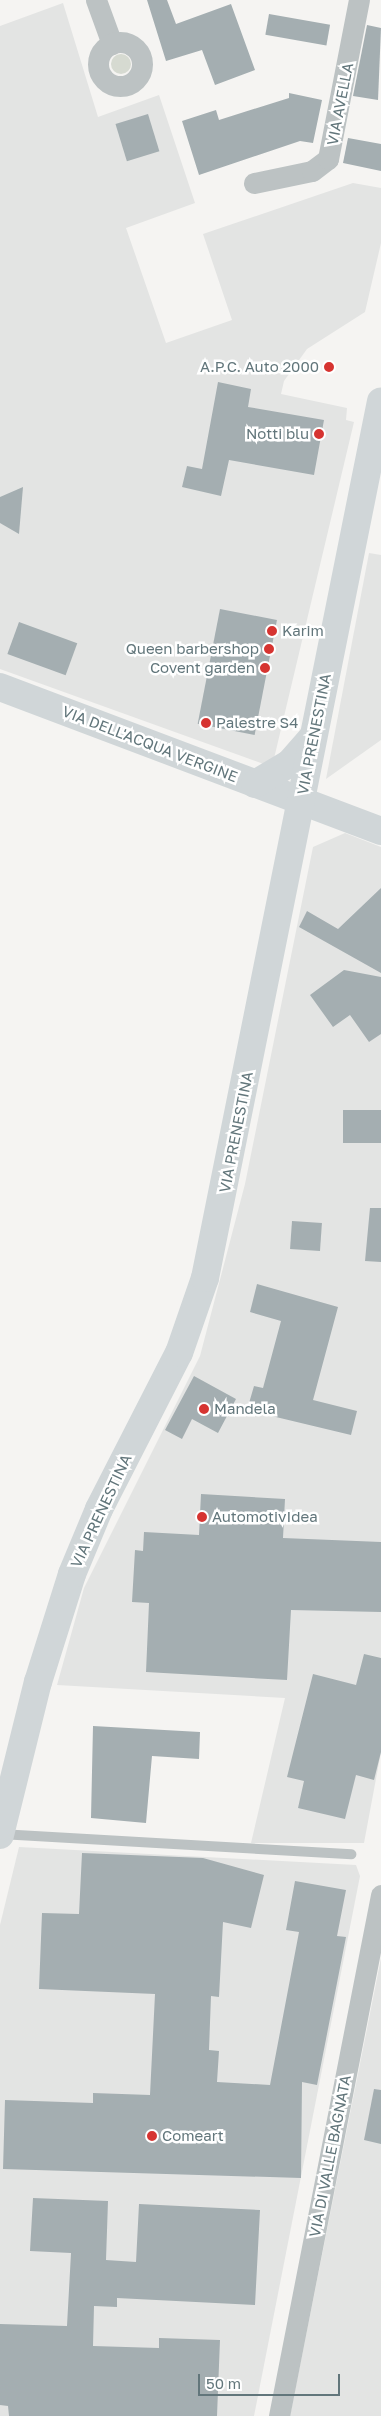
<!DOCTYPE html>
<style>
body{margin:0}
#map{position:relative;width:381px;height:2416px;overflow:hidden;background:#f5f4f2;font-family:"Golos Text",sans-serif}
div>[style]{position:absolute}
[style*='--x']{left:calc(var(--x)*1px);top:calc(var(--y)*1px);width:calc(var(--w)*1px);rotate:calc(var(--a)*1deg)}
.built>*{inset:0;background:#e3e4e3}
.green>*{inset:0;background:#d6dad1}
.round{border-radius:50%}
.building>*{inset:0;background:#a4aeb1;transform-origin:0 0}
.lane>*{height:10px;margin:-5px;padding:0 5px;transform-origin:5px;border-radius:5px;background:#bcc2c3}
.street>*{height:21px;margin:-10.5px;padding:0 10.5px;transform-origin:10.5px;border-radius:10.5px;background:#bcc2c3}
.street>.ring{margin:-10.5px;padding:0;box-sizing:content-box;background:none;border:21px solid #bcc2c3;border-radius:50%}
.secondary>*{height:28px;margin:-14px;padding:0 14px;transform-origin:14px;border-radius:14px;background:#d0d6d8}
.dots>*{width:14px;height:14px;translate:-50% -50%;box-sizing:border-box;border:2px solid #fff;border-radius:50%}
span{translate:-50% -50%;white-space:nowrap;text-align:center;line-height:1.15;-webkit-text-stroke:5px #fff;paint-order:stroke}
.street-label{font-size:15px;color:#62767b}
.poi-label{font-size:15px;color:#62767b}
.right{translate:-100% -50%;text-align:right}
.left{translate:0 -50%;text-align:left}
.scale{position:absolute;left:198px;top:2374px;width:142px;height:22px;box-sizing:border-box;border:2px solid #62767b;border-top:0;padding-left:6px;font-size:15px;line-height:18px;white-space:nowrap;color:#62767b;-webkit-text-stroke:4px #fff;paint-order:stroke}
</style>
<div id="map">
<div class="built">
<i style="clip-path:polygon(63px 3px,98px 117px,159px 95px,195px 203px,126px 228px,166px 343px,232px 320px,203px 234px,353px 183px,381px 188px,381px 243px,365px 312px,307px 349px,284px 381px,281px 394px,347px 408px,346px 420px,354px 422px,272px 767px,0 669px,0 26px)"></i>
<i style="clip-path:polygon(369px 553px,381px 555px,381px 740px,326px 779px)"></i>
<i style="clip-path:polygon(345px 833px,381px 847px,381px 1752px,364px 1843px,251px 1843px,285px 1698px,57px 1685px,84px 1588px,200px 1356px,245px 1184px,313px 847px)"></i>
<i style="clip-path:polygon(19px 1847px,356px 1865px,360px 1876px,254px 2416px,0 2416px,0 1925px)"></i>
<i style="clip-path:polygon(381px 1958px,381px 2416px,290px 2416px)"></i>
</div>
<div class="green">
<i class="round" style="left:111px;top:54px;width:20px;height:20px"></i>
</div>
<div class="building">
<i style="clip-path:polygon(147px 0,167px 0,176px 24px,231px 4px,255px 70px,215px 85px,202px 50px,166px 61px)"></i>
<i style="left:269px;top:14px;width:62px;height:21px;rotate:10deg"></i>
<i style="clip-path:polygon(367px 25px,381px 28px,378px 100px,353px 96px)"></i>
<i style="clip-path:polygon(289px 93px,322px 100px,313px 143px,300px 141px,199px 175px,182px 121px,216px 110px,219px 120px,289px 98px)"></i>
<i style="left:148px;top:114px;width:39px;height:34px;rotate:73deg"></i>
<i style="clip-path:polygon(348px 138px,381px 144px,381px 171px,343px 163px)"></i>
<i style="clip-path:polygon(218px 382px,251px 389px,248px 407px,324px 420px,314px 475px,229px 460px,221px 496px,182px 487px,187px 466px,202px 469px)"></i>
<i style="clip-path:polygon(23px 487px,19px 534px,0 523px,0 497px)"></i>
<i style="left:220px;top:609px;width:58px;height:117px;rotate:11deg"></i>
<i style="left:19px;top:622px;width:62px;height:34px;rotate:20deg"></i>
<i style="clip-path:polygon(381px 888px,381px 973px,299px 927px,307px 911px,338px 929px)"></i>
<i style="clip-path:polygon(344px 970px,381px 977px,381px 1034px,369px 1042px,350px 1015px,333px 1027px,310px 995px)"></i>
<i style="left:343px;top:1110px;width:38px;height:33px"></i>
<i style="clip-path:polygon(370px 1208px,381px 1208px,381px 1262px,365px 1261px)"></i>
<i style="left:292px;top:1221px;width:30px;height:28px;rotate:4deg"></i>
<i style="clip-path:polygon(257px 1284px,338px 1307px,313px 1400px,357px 1411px,351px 1435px,247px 1410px,254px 1386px,263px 1388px,281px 1321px,250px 1312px)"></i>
<i style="clip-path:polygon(194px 1376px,236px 1399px,218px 1433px,192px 1419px,182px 1439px,165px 1430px)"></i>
<i style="clip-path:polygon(201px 1494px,285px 1499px,283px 1538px,381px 1542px,381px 1612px,291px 1610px,287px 1680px,146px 1672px,149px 1603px,132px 1602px,135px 1550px,143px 1551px,144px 1532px,199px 1535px)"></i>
<i style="clip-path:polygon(364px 1654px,381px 1658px,381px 1752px,374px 1780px,356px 1775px,345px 1819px,298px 1808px,304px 1781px,287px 1777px,313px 1674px,356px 1685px)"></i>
<i style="clip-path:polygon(93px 1726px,200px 1732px,199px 1759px,152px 1756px,146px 1823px,91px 1818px)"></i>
<i style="clip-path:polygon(82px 1853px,203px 1858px,264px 1875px,251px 1928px,223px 1922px,219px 1997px,211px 1996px,209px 2050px,219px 2051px,217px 2082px,270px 2085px,299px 1932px,286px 1930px,295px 1881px,346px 1890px,337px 1936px,346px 1937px,317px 2085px,302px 2082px,301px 2178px,3px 2169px,5px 2100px,93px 2103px,93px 2093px,150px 2095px,155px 1994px,39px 1989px,42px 1913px,79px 1914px)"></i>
<i style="clip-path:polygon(374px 2089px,381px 2090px,381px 2144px,364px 2140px)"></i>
<i style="clip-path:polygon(33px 2198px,108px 2201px,106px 2260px,136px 2262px,139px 2204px,260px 2210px,255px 2305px,117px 2298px,117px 2307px,94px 2306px,93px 2346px,159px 2348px,159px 2338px,220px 2340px,217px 2416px,9px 2416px,8px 2406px,0 2405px,0 2324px,67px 2326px,71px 2253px,30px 2251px)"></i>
</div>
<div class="lane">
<i style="--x:0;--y:1834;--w:352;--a:3.3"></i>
</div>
<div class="street">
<i style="--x:96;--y:0;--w:47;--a:70"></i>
<i class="ring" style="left:98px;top:42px;width:23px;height:23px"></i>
<i style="--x:254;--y:183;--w:59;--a:-11.7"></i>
<i style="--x:312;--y:171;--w:20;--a:-37"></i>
<i style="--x:328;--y:159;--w:162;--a:-79"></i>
<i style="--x:279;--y:2416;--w:531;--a:-78.92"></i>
</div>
<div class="secondary">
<i style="--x:0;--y:687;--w:407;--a:20.7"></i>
<i style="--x:255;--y:784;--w:41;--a:-31"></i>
<i style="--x:290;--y:763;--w:35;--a:-49"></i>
<i style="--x:0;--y:1835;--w:158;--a:-76.1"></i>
<i style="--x:38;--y:1682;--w:113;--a:-72.5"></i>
<i style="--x:72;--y:1574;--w:70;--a:-67.4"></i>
<i style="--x:99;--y:1509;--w:175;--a:-62.9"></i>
<i style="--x:179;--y:1353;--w:79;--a:-70.9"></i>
<i style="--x:205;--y:1278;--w:894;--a:-78.65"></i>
</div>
<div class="dots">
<i style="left:329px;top:367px;background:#d63431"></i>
<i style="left:319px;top:434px;background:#d63431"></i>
<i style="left:272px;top:631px;background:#d63431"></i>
<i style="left:269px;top:649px;background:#d63431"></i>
<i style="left:265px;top:668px;background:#d63431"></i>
<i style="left:206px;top:723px;background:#d63431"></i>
<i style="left:204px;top:1409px;background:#d63431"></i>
<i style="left:202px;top:1517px;background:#d63431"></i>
<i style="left:152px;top:2136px;background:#d63431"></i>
</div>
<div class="street-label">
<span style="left:340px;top:104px;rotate:-79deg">VIA AVELLA</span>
<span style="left:314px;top:734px;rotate:-79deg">VIA PRENESTINA</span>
<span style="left:150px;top:744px;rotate:21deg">VIA DELL'ACQUA VERGINE</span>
<span style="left:236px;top:1132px;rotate:-79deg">VIA PRENESTINA</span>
<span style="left:101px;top:1511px;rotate:-65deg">VIA PRENESTINA</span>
<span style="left:330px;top:2156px;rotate:-79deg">VIA DI VALLE BAGNATA</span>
</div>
<div class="poi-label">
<span class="right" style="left:319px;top:367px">A.P.C. Auto 2000</span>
<span class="right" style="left:309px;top:434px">Notti blu</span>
<span class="left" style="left:282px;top:631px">Karim</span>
<span class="right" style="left:259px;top:649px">Queen barbershop</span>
<span class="right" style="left:255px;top:668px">Covent garden</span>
<span class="left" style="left:216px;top:723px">Palestre S4</span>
<span class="left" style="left:214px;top:1409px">Mandela</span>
<span class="left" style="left:212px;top:1517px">AutomotivIdea</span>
<span class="left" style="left:162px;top:2136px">Comeart</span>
</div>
<div class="scale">50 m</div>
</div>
